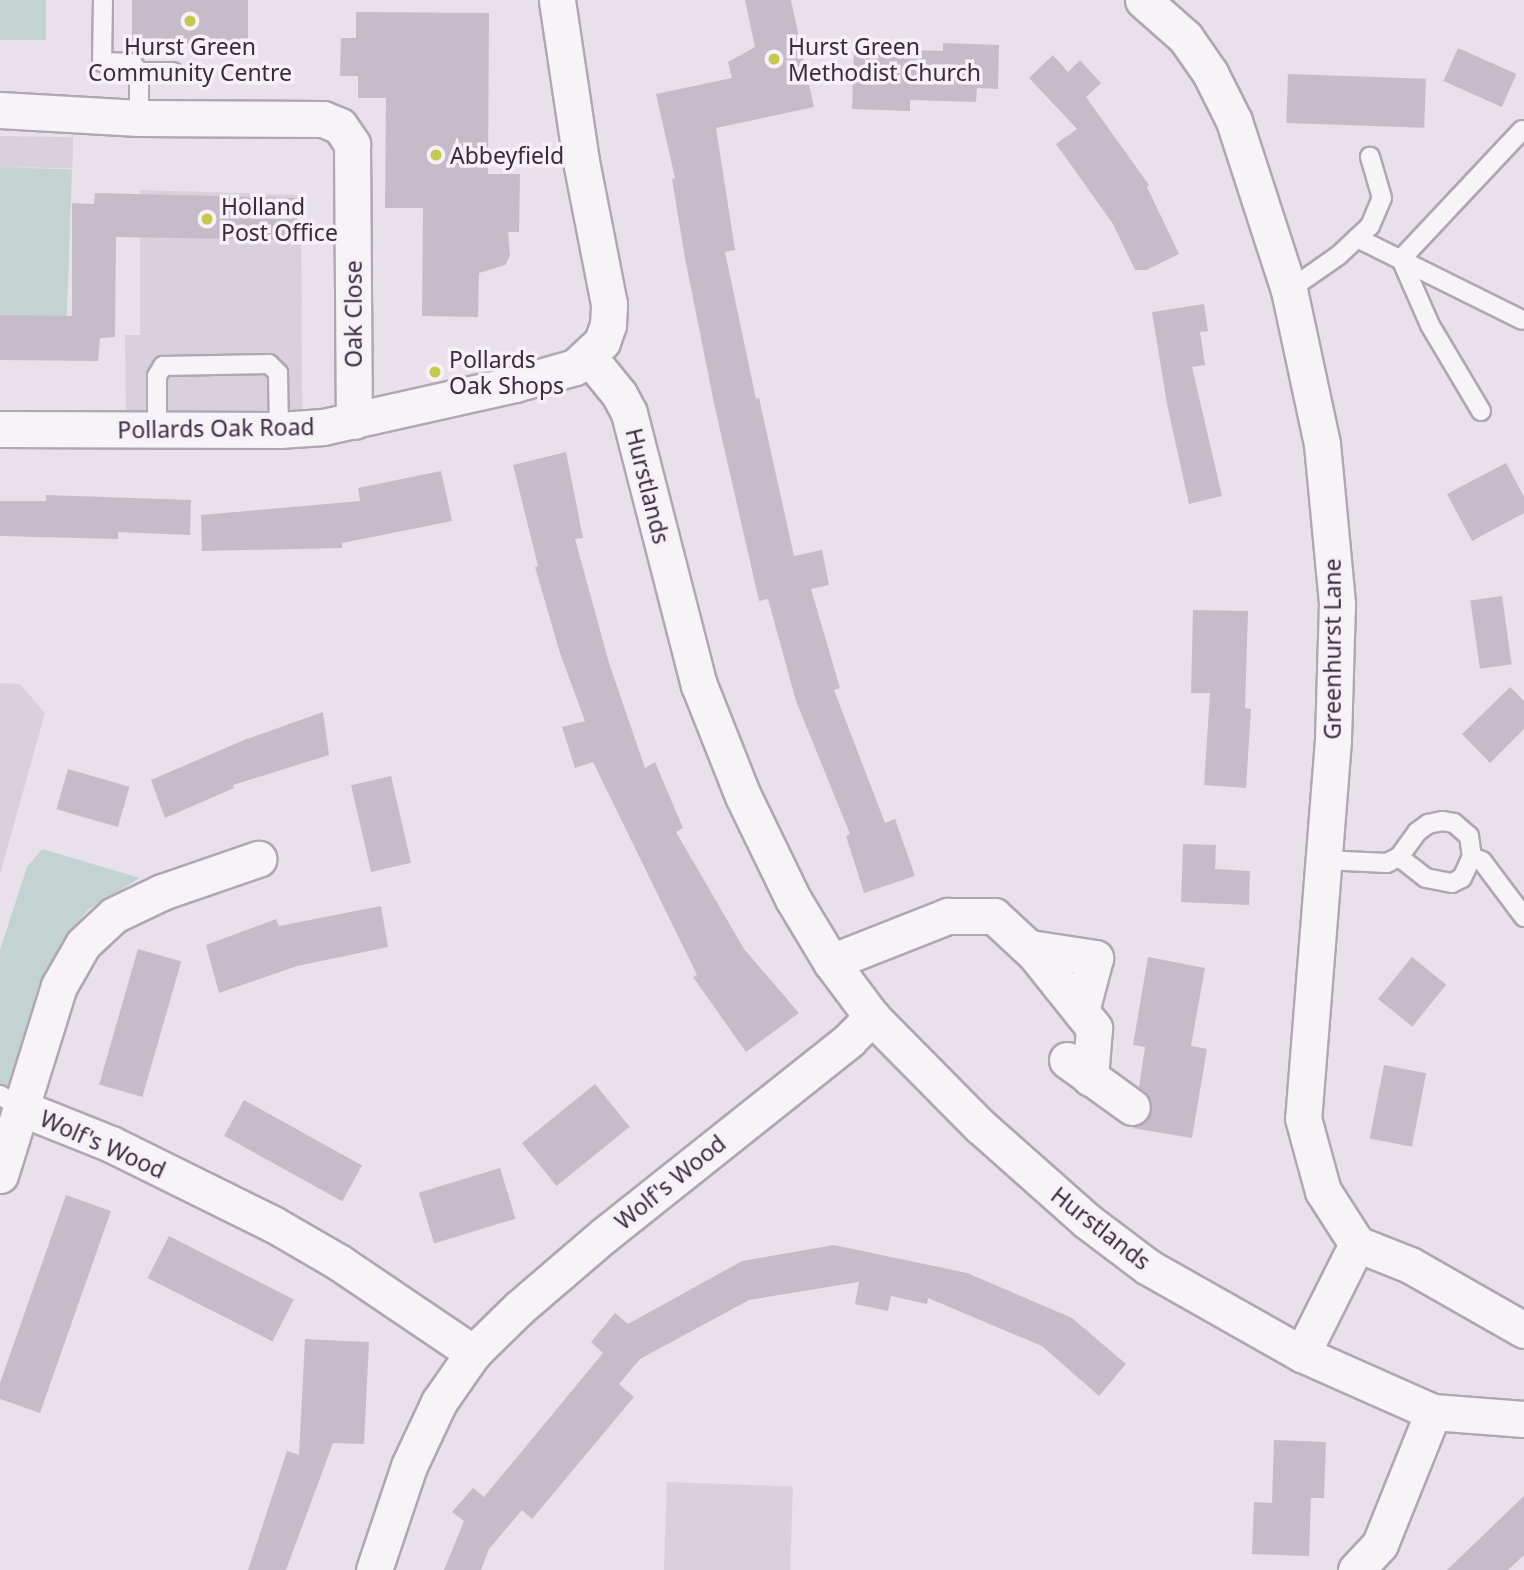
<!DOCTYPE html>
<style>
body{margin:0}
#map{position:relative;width:1524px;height:1570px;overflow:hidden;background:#e8e1e9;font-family:"Noto Sans",sans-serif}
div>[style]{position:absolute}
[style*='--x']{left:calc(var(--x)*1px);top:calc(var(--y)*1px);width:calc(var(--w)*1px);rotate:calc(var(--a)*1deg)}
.built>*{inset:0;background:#d8d0db;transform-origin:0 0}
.green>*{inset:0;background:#c3d3d2;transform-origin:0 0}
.building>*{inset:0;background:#c6bcc9;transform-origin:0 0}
.roads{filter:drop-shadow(2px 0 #b1a6b3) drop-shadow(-2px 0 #b1a6b3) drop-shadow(0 2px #b1a6b3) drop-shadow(0 -2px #b1a6b3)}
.lane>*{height:18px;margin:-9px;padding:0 9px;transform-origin:9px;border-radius:9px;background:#f7f4f8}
.street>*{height:35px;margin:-17.5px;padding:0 17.5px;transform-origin:17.5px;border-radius:17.5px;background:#f7f4f8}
.dots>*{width:19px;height:19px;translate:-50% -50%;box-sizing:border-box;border:4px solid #f5f1f7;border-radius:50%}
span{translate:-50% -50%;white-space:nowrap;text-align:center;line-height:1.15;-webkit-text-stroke:7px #f5f1f7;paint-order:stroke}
.poi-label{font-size:23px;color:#3c2a40}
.left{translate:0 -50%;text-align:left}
.street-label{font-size:23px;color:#3c2a40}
</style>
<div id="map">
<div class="built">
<i style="left:0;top:136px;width:73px;height:31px;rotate:1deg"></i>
<i style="clip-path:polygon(140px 190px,301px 195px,302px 414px,126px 415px,125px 335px,140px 335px)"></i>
<i style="clip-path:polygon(0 683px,20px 684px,45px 713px,0 874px)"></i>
<i style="left:667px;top:1482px;width:126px;height:88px;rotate:2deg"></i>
</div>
<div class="green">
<i style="left:0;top:0;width:46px;height:40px"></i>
<i style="left:0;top:167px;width:72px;height:148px;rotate:2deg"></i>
<i style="clip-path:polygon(42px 849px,140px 878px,88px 910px,63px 939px,39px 984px,0 1121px,0 950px,27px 867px)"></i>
</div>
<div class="building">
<i style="left:132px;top:0;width:116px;height:43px"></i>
<i style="clip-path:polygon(745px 0,791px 0,814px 107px,716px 128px,735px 250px,725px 252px,756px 399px,759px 398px,794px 556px,822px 550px,829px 585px,811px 589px,840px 688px,834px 690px,885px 823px,895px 819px,915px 876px,864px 893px,846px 836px,850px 834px,796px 701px,768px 599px,759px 601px,715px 408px,685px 258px,672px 179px,675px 178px,656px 94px,732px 78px,728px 62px,755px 47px)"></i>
<i style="clip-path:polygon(356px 12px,489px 13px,488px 174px,520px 174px,519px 232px,508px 232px,510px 256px,505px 265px,479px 273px,478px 317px,422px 316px,423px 208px,385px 208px,386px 98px,358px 98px,358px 76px,340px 76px,341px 38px,356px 38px)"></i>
<i style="clip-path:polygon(943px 43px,999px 45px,998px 89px,977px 88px,976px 102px,910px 100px,910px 111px,852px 109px,854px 48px,943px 51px)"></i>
<i style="left:1458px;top:48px;width:64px;height:36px;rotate:24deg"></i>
<i style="clip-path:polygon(1053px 55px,1068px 72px,1080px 60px,1101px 83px,1086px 97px,1149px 185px,1147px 187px,1179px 254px,1146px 270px,1135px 270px,1113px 224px,1056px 144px,1077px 129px,1029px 78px)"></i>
<i style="left:1288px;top:74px;width:138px;height:49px;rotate:2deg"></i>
<i style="clip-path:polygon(95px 193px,298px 198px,297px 240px,116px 237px,115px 337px,100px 338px,98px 361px,0 360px,0 315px,72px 316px,72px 203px,94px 204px)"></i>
<i style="clip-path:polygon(1204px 304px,1208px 331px,1200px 332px,1205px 365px,1192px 367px,1222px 496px,1189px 504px,1167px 404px,1152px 312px)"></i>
<i style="clip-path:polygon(566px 452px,583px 538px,575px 539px,609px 663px,645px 768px,655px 762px,683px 828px,676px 832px,744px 949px,799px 1013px,746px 1052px,693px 977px,697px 975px,593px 762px,575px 768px,562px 727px,585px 721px,560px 653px,535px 567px,538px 566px,513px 465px)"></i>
<i style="clip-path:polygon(1506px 463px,1524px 497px,1524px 513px,1472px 541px,1447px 494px)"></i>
<i style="clip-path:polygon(441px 471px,452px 521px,342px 543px,342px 548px,202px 551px,201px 515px,360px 501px,358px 488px)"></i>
<i style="clip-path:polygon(46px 495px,191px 500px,190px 535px,118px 532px,118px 539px,0 536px,0 501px,46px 501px)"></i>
<i style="left:1502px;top:596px;width:69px;height:32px;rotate:82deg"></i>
<i style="clip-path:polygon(1193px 610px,1248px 611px,1245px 708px,1251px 709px,1246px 788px,1204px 785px,1210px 693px,1191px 693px)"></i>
<i style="clip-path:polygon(1510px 687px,1524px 701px,1524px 729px,1490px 763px,1462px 734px)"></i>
<i style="clip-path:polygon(323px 712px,329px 755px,233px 785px,234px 788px,165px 818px,151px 780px,244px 740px)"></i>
<i style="left:68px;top:769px;width:64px;height:42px;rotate:16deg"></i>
<i style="left:391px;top:776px;width:89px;height:41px;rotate:77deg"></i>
<i style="clip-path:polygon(1183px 844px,1216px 845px,1215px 869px,1250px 871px,1249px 905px,1181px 902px)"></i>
<i style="clip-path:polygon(381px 906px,388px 947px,297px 966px,219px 993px,206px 945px,276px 919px,279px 926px)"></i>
<i style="left:138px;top:949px;width:45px;height:141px;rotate:16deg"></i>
<i style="clip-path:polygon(1148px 957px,1205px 968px,1191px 1046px,1207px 1049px,1192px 1138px,1132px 1128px,1148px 1119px,1152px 1108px,1150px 1098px,1139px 1087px,1145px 1047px,1133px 1045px)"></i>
<i style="left:1412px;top:957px;width:44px;height:54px;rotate:39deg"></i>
<i style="left:1384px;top:1065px;width:43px;height:75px;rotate:11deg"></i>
<i style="left:595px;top:1084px;width:55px;height:94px;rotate:51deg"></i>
<i style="left:244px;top:1100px;width:135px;height:41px;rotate:29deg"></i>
<i style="left:500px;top:1168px;width:53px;height:85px;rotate:73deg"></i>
<i style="clip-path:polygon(66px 1195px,111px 1211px,40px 1413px,0 1399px,0 1383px)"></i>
<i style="left:169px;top:1236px;width:140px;height:47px;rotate:27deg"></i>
<i style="clip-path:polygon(834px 1245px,967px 1273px,1072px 1318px,1126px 1364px,1099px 1396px,1042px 1346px,928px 1298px,927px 1304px,891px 1296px,888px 1311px,855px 1304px,859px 1282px,749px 1300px,640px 1359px,619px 1384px,634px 1397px,532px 1519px,522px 1510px,489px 1549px,481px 1570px,444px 1570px,464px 1521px,452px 1512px,473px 1488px,484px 1497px,603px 1353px,591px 1342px,615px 1313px,628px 1324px,742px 1261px)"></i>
<i style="clip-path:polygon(305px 1339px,369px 1342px,364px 1444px,333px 1443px,286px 1570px,248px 1570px,287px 1451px,299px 1455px)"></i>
<i style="clip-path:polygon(1274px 1440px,1326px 1442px,1324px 1498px,1311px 1498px,1309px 1556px,1252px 1554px,1254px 1502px,1272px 1503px)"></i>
<i style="clip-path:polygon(1524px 1496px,1524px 1555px,1508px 1570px,1447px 1570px)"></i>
</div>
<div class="roads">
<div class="lane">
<i style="--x:103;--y:0;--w:62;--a:90.9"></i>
<i style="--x:102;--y:62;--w:30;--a:2"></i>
<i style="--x:132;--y:63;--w:11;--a:52"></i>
<i style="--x:139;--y:118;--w:46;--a:-90"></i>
<i style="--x:139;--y:72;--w:34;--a:0"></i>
<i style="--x:1357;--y:238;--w:184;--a:26.4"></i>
<i style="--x:1289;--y:290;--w:61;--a:-35"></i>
<i style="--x:1339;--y:255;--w:42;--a:-43.1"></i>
<i style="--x:1370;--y:226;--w:30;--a:-67"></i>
<i style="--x:1382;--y:198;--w:43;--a:-106.3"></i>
<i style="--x:1481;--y:411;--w:100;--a:-120.7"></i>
<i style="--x:1430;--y:325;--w:72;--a:-113.7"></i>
<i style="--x:1401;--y:259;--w:177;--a:-46.8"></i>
<i style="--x:157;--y:429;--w:53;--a:-90"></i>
<i style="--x:157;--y:376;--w:12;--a:-59"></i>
<i style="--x:163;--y:366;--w:106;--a:-1.1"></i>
<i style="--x:269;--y:364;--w:13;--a:45"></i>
<i style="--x:278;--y:373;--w:57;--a:89"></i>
<i style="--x:1399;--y:857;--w:34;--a:38"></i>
<i style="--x:1426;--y:878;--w:26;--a:11"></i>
<i style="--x:1452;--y:883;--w:11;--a:-27"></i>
<i style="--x:1462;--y:878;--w:23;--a:-65"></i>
<i style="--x:1324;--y:860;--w:63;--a:2.7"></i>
<i style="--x:1387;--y:863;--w:13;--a:-27"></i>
<i style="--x:1399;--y:857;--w:31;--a:-54"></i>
<i style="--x:1417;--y:832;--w:14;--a:-36"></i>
<i style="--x:1428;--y:824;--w:14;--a:-12"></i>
<i style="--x:1442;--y:821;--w:12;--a:9"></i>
<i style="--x:1454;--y:823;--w:20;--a:41"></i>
<i style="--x:1469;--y:836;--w:21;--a:82"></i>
<i style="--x:1472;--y:857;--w:11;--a:22"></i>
<i style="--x:1482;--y:861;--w:70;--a:53.1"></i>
<i style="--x:0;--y:1095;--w:25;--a:32"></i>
</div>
<div class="street">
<i style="--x:1143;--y:0;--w:56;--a:41.4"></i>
<i style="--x:1185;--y:37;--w:44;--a:55.2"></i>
<i style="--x:1210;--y:73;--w:54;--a:63.4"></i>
<i style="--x:1234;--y:121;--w:178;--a:72"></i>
<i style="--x:1289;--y:290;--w:157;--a:77.9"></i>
<i style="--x:1322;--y:444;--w:161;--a:84.6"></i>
<i style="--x:1337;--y:604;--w:136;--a:91.7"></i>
<i style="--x:1333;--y:740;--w:379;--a:94.5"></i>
<i style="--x:1303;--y:1118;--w:76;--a:74.7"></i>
<i style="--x:1323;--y:1191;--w:63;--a:57.3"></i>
<i style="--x:1357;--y:1244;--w:123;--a:116.6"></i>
<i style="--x:0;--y:110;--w:139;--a:3.3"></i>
<i style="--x:139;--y:118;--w:184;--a:0.3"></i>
<i style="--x:323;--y:119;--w:18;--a:22"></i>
<i style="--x:340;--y:126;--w:22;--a:56"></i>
<i style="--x:352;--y:144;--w:277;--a:89.6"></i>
<i style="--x:588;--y:356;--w:49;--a:50.8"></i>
<i style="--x:619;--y:394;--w:21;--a:62"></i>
<i style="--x:629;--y:413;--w:281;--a:75.6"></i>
<i style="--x:699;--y:685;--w:119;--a:68.4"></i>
<i style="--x:743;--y:796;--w:114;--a:64.1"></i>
<i style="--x:793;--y:899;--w:74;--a:58.9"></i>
<i style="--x:831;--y:962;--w:69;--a:53.3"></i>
<i style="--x:872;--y:1017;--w:153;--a:45.3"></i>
<i style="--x:980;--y:1126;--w:143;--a:41.6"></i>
<i style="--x:1087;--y:1221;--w:76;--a:37"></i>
<i style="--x:1148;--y:1267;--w:177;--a:29.5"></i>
<i style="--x:1302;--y:1354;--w:143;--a:23.9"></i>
<i style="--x:1433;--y:1412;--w:91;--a:4.4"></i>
<i style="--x:0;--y:429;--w:279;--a:0.2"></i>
<i style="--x:279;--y:430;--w:44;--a:-3.9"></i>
<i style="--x:323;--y:427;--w:197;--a:-12.6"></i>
<i style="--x:515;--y:384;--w:62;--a:-15.8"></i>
<i style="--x:575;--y:367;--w:37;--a:-43"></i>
<i style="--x:602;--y:342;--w:18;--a:-71"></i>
<i style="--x:608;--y:325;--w:21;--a:-87"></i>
<i style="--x:609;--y:304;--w:146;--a:-101.1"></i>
<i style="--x:581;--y:161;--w:163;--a:-98.5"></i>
<i style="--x:1030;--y:948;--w:66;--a:8.7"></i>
<i style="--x:1095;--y:958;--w:55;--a:104.8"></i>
<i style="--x:831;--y:962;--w:126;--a:-21.5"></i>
<i style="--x:948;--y:916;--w:46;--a:0"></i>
<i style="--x:994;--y:916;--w:56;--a:42.8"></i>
<i style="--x:1035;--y:954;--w:95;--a:51.4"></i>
<i style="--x:1094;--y:1028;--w:50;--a:94.6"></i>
<i style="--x:1067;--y:1060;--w:80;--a:35.9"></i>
<i style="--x:21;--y:1108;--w:97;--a:21.8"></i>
<i style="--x:111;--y:1144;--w:181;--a:26.3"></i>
<i style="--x:273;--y:1224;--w:78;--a:30.2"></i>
<i style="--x:340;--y:1263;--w:161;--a:34.1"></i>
<i style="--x:0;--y:1175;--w:198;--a:-72.7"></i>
<i style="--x:59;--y:986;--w:48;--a:-60.3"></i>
<i style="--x:83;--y:944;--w:42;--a:-43.1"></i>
<i style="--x:114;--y:915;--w:53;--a:-25.6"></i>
<i style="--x:162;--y:892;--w:102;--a:-19"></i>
<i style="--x:1357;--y:1244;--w:57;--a:21.6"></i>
<i style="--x:1410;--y:1265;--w:131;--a:29.7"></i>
<i style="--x:374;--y:1570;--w:110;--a:-71.4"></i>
<i style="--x:409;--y:1466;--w:71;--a:-64.9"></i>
<i style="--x:439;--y:1402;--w:60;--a:-55.2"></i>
<i style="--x:473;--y:1353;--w:64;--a:-44.4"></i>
<i style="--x:519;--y:1308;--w:111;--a:-40.6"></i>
<i style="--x:603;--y:1236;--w:315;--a:-38.5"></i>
<i style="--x:849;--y:1040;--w:33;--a:-45"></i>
<i style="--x:1356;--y:1570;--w:35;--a:-47"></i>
<i style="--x:1380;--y:1544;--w:142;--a:-68.1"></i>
</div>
</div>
<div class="dots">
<i style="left:190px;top:21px;background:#c4c84d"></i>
<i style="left:774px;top:59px;background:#c4c84d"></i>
<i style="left:436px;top:155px;background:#c4c84d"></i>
<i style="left:207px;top:219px;background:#c4c84d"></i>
<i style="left:435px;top:372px;background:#c4c84d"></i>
</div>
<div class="poi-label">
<span style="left:190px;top:59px">Hurst Green<br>Community Centre</span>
<span class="left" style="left:788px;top:59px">Hurst Green<br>Methodist Church</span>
<span class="left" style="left:450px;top:155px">Abbeyfield</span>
<span class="left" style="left:221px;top:219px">Holland<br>Post Office</span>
<span class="left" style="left:449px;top:372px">Pollards<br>Oak Shops</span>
</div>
<div class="street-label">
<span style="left:353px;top:314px;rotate:-90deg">Oak Close</span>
<span style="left:216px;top:428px;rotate:-1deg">Pollards Oak Road</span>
<span style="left:648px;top:486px;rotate:76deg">Hurstlands</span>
<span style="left:1332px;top:649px;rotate:-90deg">Greenhurst Lane</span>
<span style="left:103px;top:1144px;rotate:24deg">Wolf's Wood</span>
<span style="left:670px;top:1182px;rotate:-39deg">Wolf's Wood</span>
<span style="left:1101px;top:1228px;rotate:38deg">Hurstlands</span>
</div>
</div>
